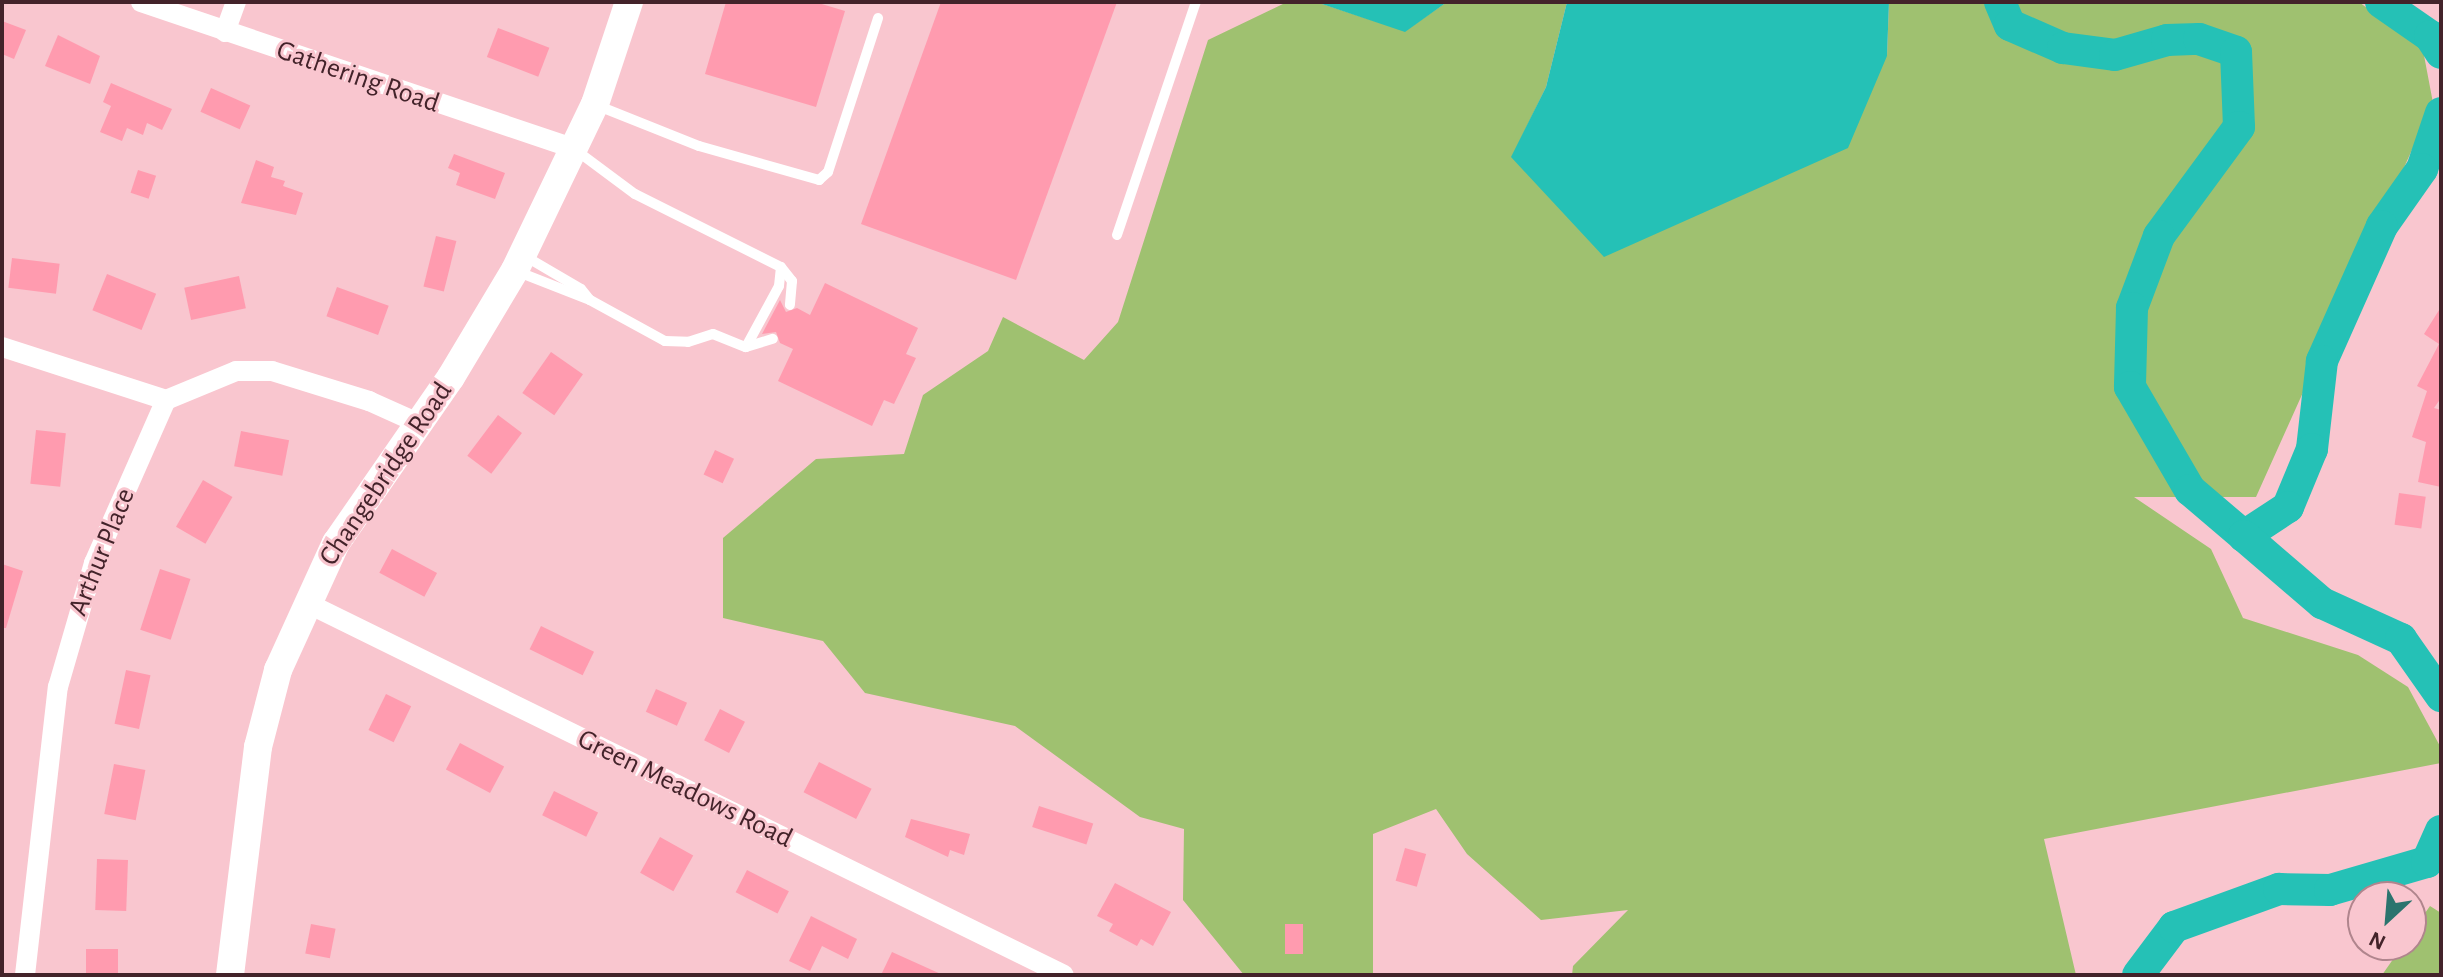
<!DOCTYPE html>
<style>
body{margin:0}
#map{position:relative;width:2443px;height:977px;overflow:hidden;background:#f9c6cf;font-family:"Alegreya Sans",sans-serif}
div>[style]{position:absolute}
[style*='--x']{left:calc(var(--x)*1px);top:calc(var(--y)*1px);width:calc(var(--w)*1px);rotate:calc(var(--a)*1deg)}
.green>*{inset:0;background:#9fc170}
.water>*{inset:0;background:#25c1b6}
.river>*{height:32px;margin:-16px;padding:0 16px;transform-origin:16px;border-radius:16px;background:#25c1b6}
.building>*{inset:0;background:#ff9baf;transform-origin:0 0}
.lane>*{height:10px;margin:-5px;padding:0 5px;transform-origin:5px;border-radius:5px;background:#fff}
.street>*{height:20px;margin:-10px;padding:0 10px;transform-origin:10px;border-radius:10px;background:#fff}
.secondary>*{height:28px;margin:-14px;padding:0 14px;transform-origin:14px;border-radius:14px;background:#fff}
span{translate:-50% -50%;white-space:nowrap;text-align:center;line-height:1.15;-webkit-text-stroke:6px #f9c6cf;paint-order:stroke}
.street-label{font-size:28px;color:#43232a}
.frame{position:absolute;inset:0;border:4px solid #43232a;pointer-events:none}
.north{position:absolute;left:2347px;top:881px;width:80px;height:80px;box-sizing:border-box;background:#f9c6cf;border:2px solid #b0858d;border-radius:50%;rotate:206deg;font-size:22px;font-weight:700;line-height:32px;text-align:center;color:#43232a}
.north::after{content:'';display:block;margin:auto;width:28px;height:36px;background:#2b746e;clip-path:polygon(50% 0,100% 100%,50% 72%,0 100%)}
</style>
<div id="map">
<div class="green">
<div style="clip-path:polygon(1287px 2px,1316px 2px,1405px 31px,1447px 2px,1567px 2px,1546px 87px,1512px 157px,1887px 56px,1889px 2px,2359px 2px,2423px 50px,2433px 103px,2256px 497px,2134px 497px,2211px 549px,2243px 618px,2358px 655px,2408px 687px,2441px 748px,2441px 763px,2044px 839px,2076px 975px,1572px 975px,1573px 966px,1628px 910px,1541px 920px,1467px 854px,1436px 809px,1373px 834px,1373px 975px,1244px 975px,1183px 900px,1184px 829px,1140px 817px,1015px 726px,865px 693px,823px 641px,723px 618px,723px 538px,816px 459px,904px 454px,923px 395px,988px 351px,1003px 317px,1084px 360px,1118px 322px,1208px 40px)"></div>
<div style="clip-path:polygon(2430px 906px,2441px 913px,2441px 975px,2382px 975px,2403px 945px,2411px 945px,2411px 933px)"></div>
</div>
<div class="water">
<div style="clip-path:polygon(1316px 2px,1447px 2px,1405px 32px)"></div>
<div style="clip-path:polygon(1567px 2px,1889px 2px,1887px 56px,1848px 148px,1604px 257px,1511px 157px,1546px 87px)"></div>
</div>
<div class="river">
<div style="--x:2000;--y:2;--w:25;--a:67"></div>
<div style="--x:2010;--y:25;--w:58;--a:23.5"></div>
<div style="--x:2063;--y:48;--w:52;--a:7.7"></div>
<div style="--x:2115;--y:55;--w:54;--a:-16.1"></div>
<div style="--x:2167;--y:40;--w:32;--a:-2"></div>
<div style="--x:2199;--y:39;--w:39;--a:19"></div>
<div style="--x:2236;--y:52;--w:75;--a:87.7"></div>
<div style="--x:2239;--y:127;--w:135;--a:126.3"></div>
<div style="--x:2159;--y:236;--w:77;--a:110.6"></div>
<div style="--x:2132;--y:308;--w:79;--a:91.5"></div>
<div style="--x:2130;--y:387;--w:119;--a:59.8"></div>
<div style="--x:2190;--y:490;--w:71;--a:40.4"></div>
<div style="--x:2381;--y:2;--w:60;--a:34.8"></div>
<div style="--x:2430;--y:36;--w:20;--a:57"></div>
<div style="--x:2441;--y:113;--w:59;--a:108.7"></div>
<div style="--x:2422;--y:169;--w:70;--a:125.1"></div>
<div style="--x:2382;--y:226;--w:148;--a:114"></div>
<div style="--x:2322;--y:361;--w:89;--a:96.5"></div>
<div style="--x:2312;--y:449;--w:63;--a:112.5"></div>
<div style="--x:2288;--y:507;--w:53;--a:146.6"></div>
<div style="--x:2244;--y:536;--w:103;--a:40.7"></div>
<div style="--x:2322;--y:603;--w:87;--a:24.5"></div>
<div style="--x:2401;--y:639;--w:70;--a:54.9"></div>
<div style="--x:2138;--y:975;--w:60;--a:-53.1"></div>
<div style="--x:2174;--y:927;--w:112;--a:-19.9"></div>
<div style="--x:2279;--y:889;--w:51;--a:1.1"></div>
<div style="--x:2330;--y:890;--w:101;--a:-16.1"></div>
<div style="--x:2427;--y:862;--w:34;--a:-66"></div>
</div>
<div class="building">
<div style="clip-path:polygon(726px 2px,815px 2px,845px 11px,816px 107px,705px 74px)"></div>
<div style="clip-path:polygon(941px 2px,1117px 2px,1016px 280px,861px 224px)"></div>
<div style="clip-path:polygon(2px 21px,26px 30px,14px 59px,2px 54px)"></div>
<div style="left:498px;top:28px;width:55px;height:31px;rotate:21deg"></div>
<div style="clip-path:polygon(58px 35px,100px 56px,90px 84px,45px 66px)"></div>
<div style="clip-path:polygon(111px 83px,172px 109px,162px 130px,147px 123px,143px 135px,127px 128px,122px 141px,100px 132px,111px 106px,103px 102px)"></div>
<div style="left:211px;top:88px;width:43px;height:26px;rotate:24deg"></div>
<div style="clip-path:polygon(454px 154px,505px 173px,495px 199px,456px 185px,460px 173px,448px 168px)"></div>
<div style="clip-path:polygon(256px 160px,274px 167px,271px 177px,285px 181px,283px 186px,303px 193px,296px 215px,241px 203px)"></div>
<div style="left:138px;top:170px;width:19px;height:24px;rotate:18deg"></div>
<div style="left:436px;top:236px;width:21px;height:52px;rotate:14deg"></div>
<div style="left:12px;top:258px;width:48px;height:30px;rotate:7deg"></div>
<div style="left:107px;top:274px;width:53px;height:39px;rotate:22deg"></div>
<div style="left:239px;top:276px;width:33px;height:56px;rotate:78deg"></div>
<div style="clip-path:polygon(825px 283px,918px 328px,906px 354px,916px 358px,894px 404px,884px 400px,872px 426px,778px 381px,793px 349px,780px 343px,776px 332px,762px 334px,780px 300px,786px 312px,797px 308px,810px 315px)"></div>
<div style="left:337px;top:287px;width:55px;height:31px;rotate:20deg"></div>
<div style="clip-path:polygon(2441px 307px,2441px 398px,2434px 408px,2441px 410px,2441px 487px,2418px 482px,2426px 442px,2412px 437px,2427px 391px,2417px 386px,2439px 344px,2424px 334px)"></div>
<div style="left:551px;top:352px;width:39px;height:50px;rotate:35deg"></div>
<div style="left:498px;top:415px;width:30px;height:51px;rotate:37deg"></div>
<div style="left:36px;top:430px;width:30px;height:54px;rotate:6deg"></div>
<div style="left:241px;top:431px;width:49px;height:36px;rotate:11deg"></div>
<div style="left:715px;top:450px;width:21px;height:27px;rotate:25deg"></div>
<div style="left:203px;top:480px;width:34px;height:54px;rotate:30deg"></div>
<div style="left:2399px;top:493px;width:27px;height:32px;rotate:8deg"></div>
<div style="left:392px;top:549px;width:51px;height:27px;rotate:28deg"></div>
<div style="clip-path:polygon(2px 564px,23px 571px,6px 628px,2px 628px)"></div>
<div style="left:160px;top:569px;width:32px;height:64px;rotate:18deg"></div>
<div style="left:541px;top:626px;width:59px;height:26px;rotate:26deg"></div>
<div style="left:126px;top:670px;width:25px;height:55px;rotate:12deg"></div>
<div style="left:656px;top:689px;width:34px;height:25px;rotate:24deg"></div>
<div style="left:386px;top:694px;width:28px;height:40px;rotate:26deg"></div>
<div style="left:720px;top:709px;width:28px;height:35px;rotate:27deg"></div>
<div style="left:460px;top:743px;width:50px;height:30px;rotate:28deg"></div>
<div style="left:819px;top:762px;width:59px;height:34px;rotate:27deg"></div>
<div style="left:114px;top:764px;width:32px;height:51px;rotate:11deg"></div>
<div style="left:554px;top:791px;width:49px;height:27px;rotate:26deg"></div>
<div style="left:1039px;top:806px;width:57px;height:22px;rotate:18deg"></div>
<div style="clip-path:polygon(911px 819px,970px 834px,964px 855px,950px 850px,948px 857px,905px 837px)"></div>
<div style="left:660px;top:837px;width:38px;height:41px;rotate:29deg"></div>
<div style="left:1405px;top:848px;width:22px;height:34px;rotate:16deg"></div>
<div style="left:97px;top:859px;width:31px;height:51px;rotate:2deg"></div>
<div style="left:747px;top:870px;width:47px;height:25px;rotate:27deg"></div>
<div style="clip-path:polygon(1115px 883px,1171px 912px,1153px 946px,1141px 939px,1137px 946px,1109px 931px,1113px 924px,1097px 916px)"></div>
<div style="clip-path:polygon(811px 916px,857px 939px,848px 959px,822px 946px,810px 971px,789px 961px)"></div>
<div style="left:311px;top:924px;width:25px;height:30px;rotate:11deg"></div>
<div style="left:1285px;top:924px;width:18px;height:30px"></div>
<div style="left:86px;top:949px;width:32px;height:26px"></div>
<div style="clip-path:polygon(892px 952px,943px 975px,881px 975px)"></div>
</div>
<div class="lane">
<div style="--x:596;--y:105;--w:111;--a:21.7"></div>
<div style="--x:699;--y:146;--w:125;--a:15.8"></div>
<div style="--x:819;--y:180;--w:12;--a:-42"></div>
<div style="--x:828;--y:172;--w:162;--a:-72"></div>
<div style="--x:577;--y:151;--w:72;--a:36.6"></div>
<div style="--x:635;--y:194;--w:163;--a:26.6"></div>
<div style="--x:781;--y:267;--w:18;--a:52"></div>
<div style="--x:792;--y:281;--w:24;--a:95"></div>
<div style="--x:1117;--y:235;--w:246;--a:-71.3"></div>
<div style="--x:523;--y:255;--w:67;--a:30.4"></div>
<div style="--x:581;--y:289;--w:14;--a:51"></div>
<div style="--x:516;--y:271;--w:79;--a:21.4"></div>
<div style="--x:590;--y:300;--w:85;--a:28.7"></div>
<div style="--x:665;--y:341;--w:23;--a:2"></div>
<div style="--x:688;--y:342;--w:26;--a:-18"></div>
<div style="--x:713;--y:334;--w:35;--a:22"></div>
<div style="--x:746;--y:347;--w:28;--a:-17"></div>
<div style="--x:746;--y:347;--w:69;--a:-61.6"></div>
<div style="--x:779;--y:286;--w:19;--a:-84"></div>
</div>
<div class="street">
<div style="--x:141;--y:2;--w:458;--a:18.7"></div>
<div style="--x:225;--y:32;--w:32;--a:-70"></div>
<div style="--x:2;--y:347;--w:172;--a:17.9"></div>
<div style="--x:307;--y:603;--w:843;--a:26.17"></div>
<div style="--x:25;--y:975;--w:290;--a:-83.5"></div>
<div style="--x:58;--y:687;--w:129;--a:-73.8"></div>
<div style="--x:94;--y:563;--w:178;--a:-66.2"></div>
<div style="--x:166;--y:400;--w:76;--a:-22.5"></div>
<div style="--x:236;--y:371;--w:36;--a:0"></div>
<div style="--x:272;--y:371;--w:102;--a:17.2"></div>
<div style="--x:369;--y:401;--w:54;--a:24.2"></div>
</div>
<div class="secondary">
<div style="--x:230;--y:975;--w:230;--a:-83"></div>
<div style="--x:258;--y:747;--w:80;--a:-75.4"></div>
<div style="--x:278;--y:670;--w:140;--a:-65.5"></div>
<div style="--x:336;--y:543;--w:202;--a:-55.3"></div>
<div style="--x:451;--y:377;--w:125;--a:-59.1"></div>
<div style="--x:515;--y:270;--w:184;--a:-64.3"></div>
<div style="--x:595;--y:104;--w:108;--a:-71.6"></div>
</div>
<div class="street-label">
<span style="left:358px;top:77px;rotate:19deg">Gathering Road</span>
<span style="left:386px;top:474px;rotate:-56deg">Changebridge Road</span>
<span style="left:102px;top:552px;rotate:-68deg">Arthur Place</span>
<span style="left:685px;top:789px;rotate:26deg">Green Meadows Road</span>
</div>
<div class="frame"></div>
<div class="north">N</div>
</div>
